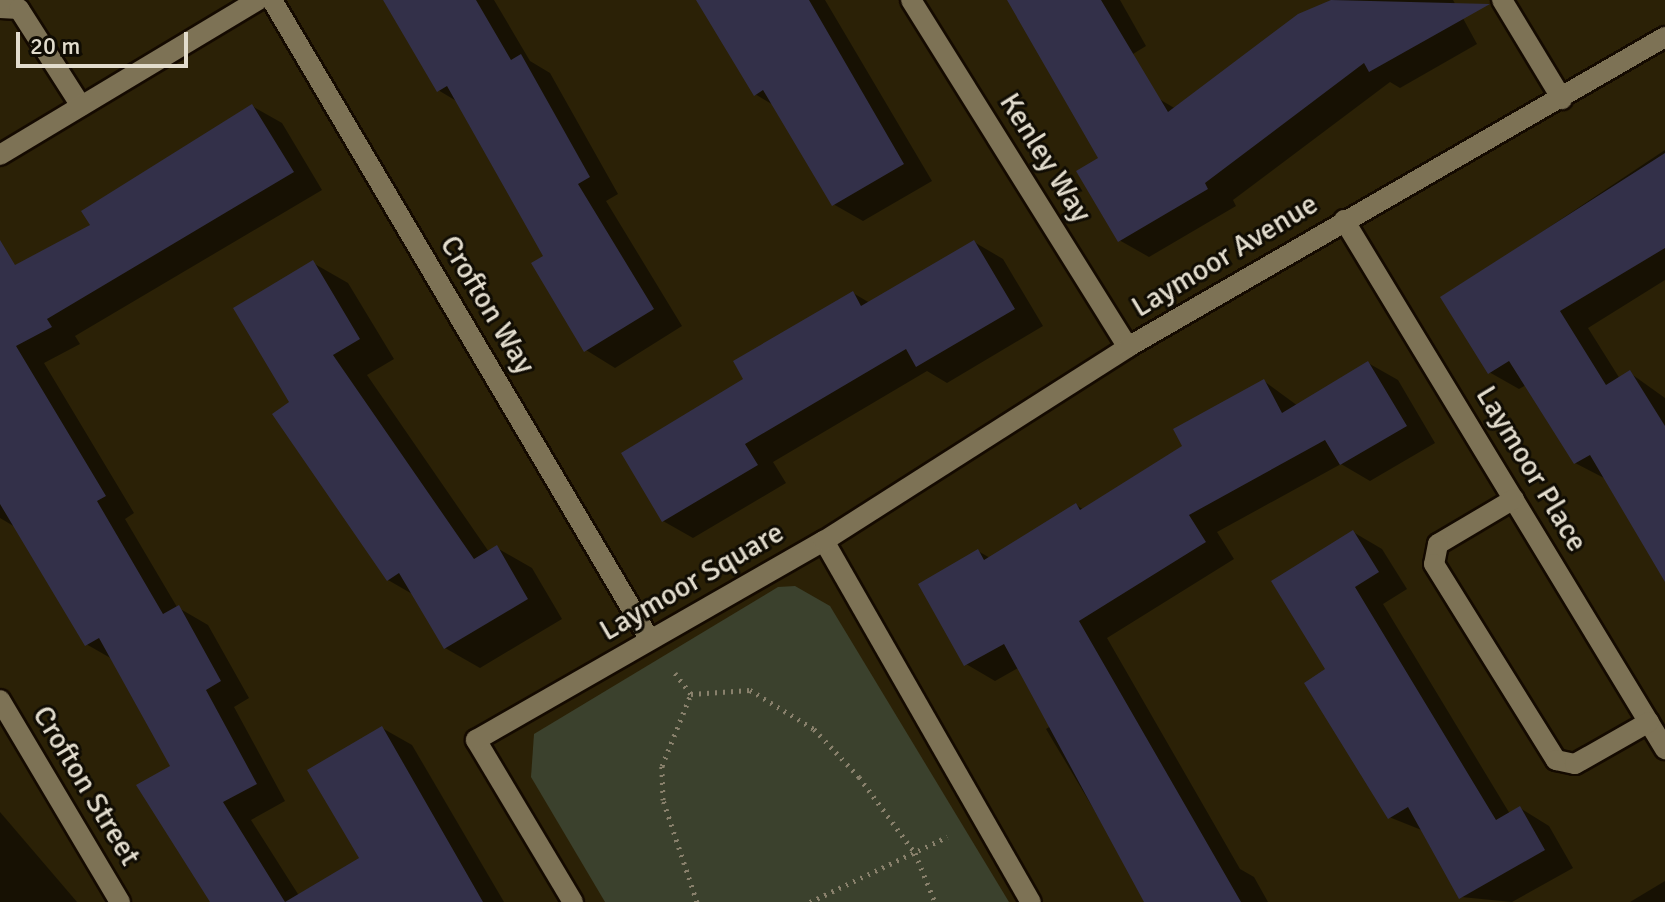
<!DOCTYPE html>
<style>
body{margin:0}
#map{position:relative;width:1665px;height:902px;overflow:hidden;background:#2b2106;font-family:Signika,sans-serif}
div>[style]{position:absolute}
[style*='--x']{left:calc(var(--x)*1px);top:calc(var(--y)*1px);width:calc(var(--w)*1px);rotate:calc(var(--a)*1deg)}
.green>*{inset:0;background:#3b412d}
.shadow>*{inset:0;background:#0007}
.building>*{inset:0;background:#333049}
.path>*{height:5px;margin-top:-2.5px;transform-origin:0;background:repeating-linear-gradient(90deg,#89816c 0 2px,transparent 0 8px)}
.roads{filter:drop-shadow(2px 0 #140a00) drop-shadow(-2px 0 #140a00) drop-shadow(0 2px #140a00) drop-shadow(0 -2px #140a00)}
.lane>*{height:20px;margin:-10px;padding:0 10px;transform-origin:10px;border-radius:10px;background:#7d7255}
.street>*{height:20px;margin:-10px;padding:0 10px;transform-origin:10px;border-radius:10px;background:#7d7255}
span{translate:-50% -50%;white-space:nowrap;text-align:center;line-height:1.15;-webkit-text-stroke:6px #100c03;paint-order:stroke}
.street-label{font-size:30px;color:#e2dccd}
.scale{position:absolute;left:16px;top:32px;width:172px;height:36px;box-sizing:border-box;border:4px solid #e2dccd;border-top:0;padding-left:10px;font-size:24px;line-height:28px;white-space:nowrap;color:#e2dccd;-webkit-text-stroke:6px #100c03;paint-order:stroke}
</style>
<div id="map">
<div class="green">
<div style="clip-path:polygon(795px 586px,830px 606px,1009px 902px,605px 902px,531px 777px,534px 734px,778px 587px)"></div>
</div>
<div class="shadow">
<div style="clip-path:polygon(403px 0,494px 0,530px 61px,550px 73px,618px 194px,606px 201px,682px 326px,615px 368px,586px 350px,545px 257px,458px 102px,438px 90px)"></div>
<div style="clip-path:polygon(702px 0,825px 0,932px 181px,863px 221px,833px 204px,775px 106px,755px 94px)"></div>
<div style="clip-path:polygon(1008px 0,1120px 0,1146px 46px,1079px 87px)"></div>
<div style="clip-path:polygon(1335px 0,1453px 0,1477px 44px,1400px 88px,1390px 82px,1233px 200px,1236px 206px,1149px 257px,1119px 240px,1100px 159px,1159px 99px,1176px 109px,1276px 33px)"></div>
<div style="clip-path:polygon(252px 106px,282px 123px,322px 190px,75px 336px,80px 344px,44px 363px,134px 513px,125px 519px,177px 607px,208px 625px,249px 698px,234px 707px,285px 801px,251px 820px,303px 902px,212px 902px,172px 767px,114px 660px,86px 644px,17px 528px,0 518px,0 263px,11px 269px,93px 226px)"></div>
<div style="clip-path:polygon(1665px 150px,1665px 280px,1588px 328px,1620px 379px,1630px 373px,1665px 398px,1665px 578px,1606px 479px,1575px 463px,1526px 385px,1519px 389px,1489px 372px,1443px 298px)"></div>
<div style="clip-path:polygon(974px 242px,1003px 259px,1043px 326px,947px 383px,927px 371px,773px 462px,786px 483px,693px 538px,663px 521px,746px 379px,853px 293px,870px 303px)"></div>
<div style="clip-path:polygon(313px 263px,348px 283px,394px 359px,367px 375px,489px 552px,497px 548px,532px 568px,562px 619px,480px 668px,445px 648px,414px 595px,388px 580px,292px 403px)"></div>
<div style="clip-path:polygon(1368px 363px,1398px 380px,1435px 443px,1370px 481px,1341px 464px,1217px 532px,1234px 559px,1107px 638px,1240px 869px,1254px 877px,1268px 902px,1149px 902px,1046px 729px,1054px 724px,1020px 667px,995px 681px,966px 664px,978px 551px,990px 558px,1076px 505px,1084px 510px,1184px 446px,1264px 381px,1298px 406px)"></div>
<div style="clip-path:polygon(1353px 532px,1382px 549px,1407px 589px,1383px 604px,1510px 814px,1520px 808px,1549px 826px,1573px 868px,1512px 902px,1461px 897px,1424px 831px,1389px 817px,1328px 670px)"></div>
<div style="clip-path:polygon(382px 728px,412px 745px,504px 902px,387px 902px)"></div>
<div style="clip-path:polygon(0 812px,77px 902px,0 902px)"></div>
<div style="clip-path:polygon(1665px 881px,1665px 902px,1630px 902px)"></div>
</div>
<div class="building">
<div style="clip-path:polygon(383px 0,476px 0,511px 60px,521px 54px,590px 177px,578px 184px,654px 309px,584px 352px,531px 263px,543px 256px,447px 86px,437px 92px)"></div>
<div style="clip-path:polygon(696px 0,809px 0,904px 164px,832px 206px,763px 90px,754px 96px)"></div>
<div style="clip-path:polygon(1007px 0,1101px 0,1168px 112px,1298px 14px,1331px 0,1490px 4px,1369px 72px,1364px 63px,1205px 183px,1208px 189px,1118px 242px,1076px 171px,1098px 158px)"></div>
<div style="clip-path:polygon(252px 104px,294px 172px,47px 319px,52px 327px,16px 346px,106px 496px,97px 501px,163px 614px,179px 605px,221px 681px,206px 690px,257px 784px,223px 802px,285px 902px,359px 858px,307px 770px,382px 726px,483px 902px,210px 902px,136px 785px,170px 766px,99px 638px,85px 646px,0 504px,0 240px,15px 265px,90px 225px,81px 211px)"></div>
<div style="clip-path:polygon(1665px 153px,1665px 248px,1560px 311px,1606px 385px,1630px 370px,1665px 426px,1665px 582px,1590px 455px,1574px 464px,1509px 361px,1488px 374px,1440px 297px)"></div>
<div style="clip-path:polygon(974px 240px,1015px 309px,916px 367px,906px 349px,745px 444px,758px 465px,662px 522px,621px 453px,743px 379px,733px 361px,853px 291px,861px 306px)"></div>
<div style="clip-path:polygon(313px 260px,360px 339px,333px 355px,474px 559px,497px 545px,528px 599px,444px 649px,399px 573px,387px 581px,272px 414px,289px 402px,233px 308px)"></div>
<div style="clip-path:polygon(1368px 361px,1407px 426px,1340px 465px,1325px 440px,1189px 515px,1206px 542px,1079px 621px,1241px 902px,1144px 902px,1004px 644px,964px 666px,918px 584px,978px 549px,984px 560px,1076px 503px,1080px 510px,1182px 446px,1173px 429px,1264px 379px,1282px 413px)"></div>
<div style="clip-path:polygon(1353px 530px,1379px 572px,1355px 587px,1496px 820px,1520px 806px,1545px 850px,1459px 899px,1408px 807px,1388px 819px,1304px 683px,1325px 669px,1271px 581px)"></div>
</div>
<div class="path">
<div style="--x:675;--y:673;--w:26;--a:53"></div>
<div style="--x:697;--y:902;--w:108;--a:-108.4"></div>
<div style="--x:663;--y:800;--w:34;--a:-92"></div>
<div style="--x:662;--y:766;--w:78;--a:-68.1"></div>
<div style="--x:691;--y:694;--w:59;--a:-3.9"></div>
<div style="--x:750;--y:690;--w:75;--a:31.4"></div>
<div style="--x:814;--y:729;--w:66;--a:46.8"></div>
<div style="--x:859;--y:777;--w:94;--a:53.6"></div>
<div style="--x:915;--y:853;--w:53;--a:67.8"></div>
<div style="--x:810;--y:902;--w:152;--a:-25.4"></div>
</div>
<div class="roads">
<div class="lane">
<div style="--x:0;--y:8;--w:19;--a:3"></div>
<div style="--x:19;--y:9;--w:115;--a:57.4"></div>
</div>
<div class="street">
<div style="--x:272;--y:0;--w:743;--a:59.43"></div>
<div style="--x:911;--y:0;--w:409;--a:58"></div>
<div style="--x:1502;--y:0;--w:116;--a:58.8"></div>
<div style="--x:0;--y:155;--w:301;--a:-31"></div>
<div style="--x:1344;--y:220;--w:619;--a:58.75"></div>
<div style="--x:1514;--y:499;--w:88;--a:149.4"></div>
<div style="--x:1438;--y:544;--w:20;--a:101"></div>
<div style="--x:1434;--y:564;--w:231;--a:58.1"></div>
<div style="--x:1556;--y:760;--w:19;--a:12"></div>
<div style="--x:1575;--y:764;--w:85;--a:-29.6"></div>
<div style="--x:824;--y:541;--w:416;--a:60.2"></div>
<div style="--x:0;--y:700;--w:235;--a:59.3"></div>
<div style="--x:573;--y:902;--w:189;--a:-120.9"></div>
<div style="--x:476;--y:740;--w:401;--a:-29.8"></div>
<div style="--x:824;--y:541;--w:361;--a:-32.5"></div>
<div style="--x:1128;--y:347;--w:620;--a:-30"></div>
</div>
</div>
<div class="street-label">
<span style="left:1045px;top:158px;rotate:58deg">Kenley Way</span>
<span style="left:1225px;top:256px;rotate:-31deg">Laymoor Avenue</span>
<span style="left:487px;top:305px;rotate:59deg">Crofton Way</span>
<span style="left:1531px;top:469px;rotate:59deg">Laymoor Place</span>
<span style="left:692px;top:582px;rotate:-30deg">Laymoor Square</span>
<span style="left:86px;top:786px;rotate:59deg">Crofton Street</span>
</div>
<div class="scale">20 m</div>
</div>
